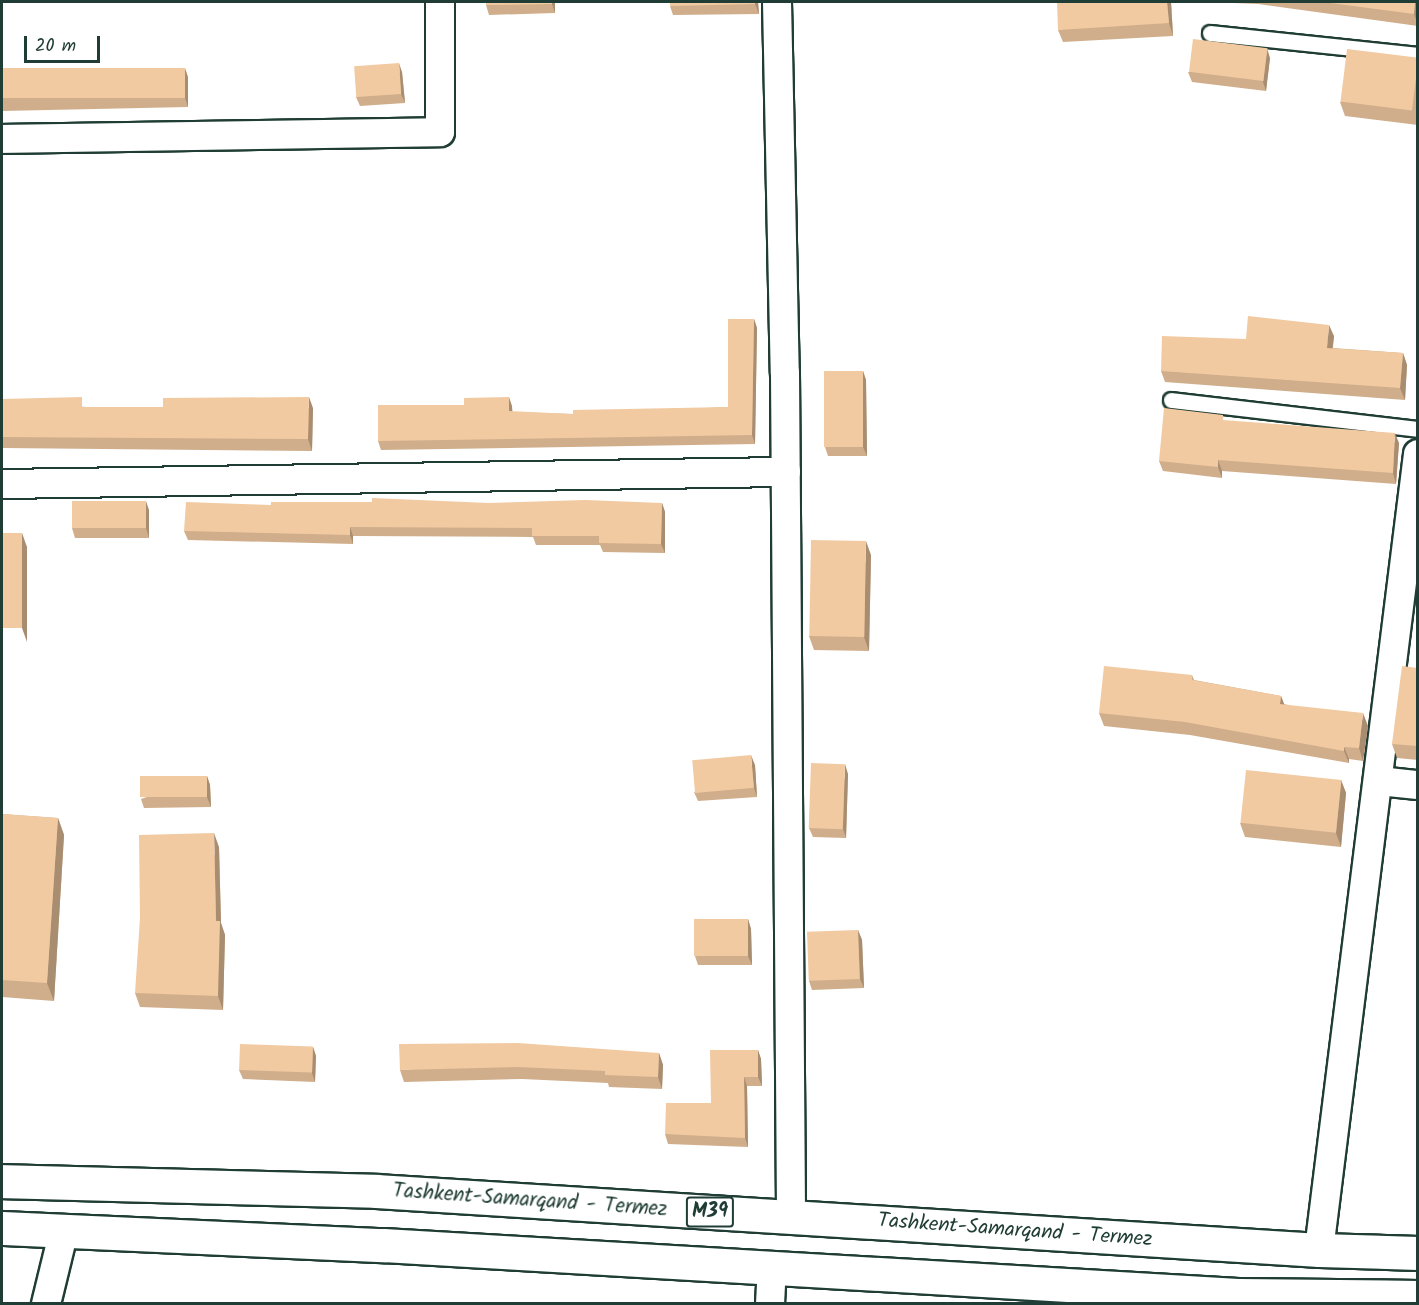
<!DOCTYPE html>
<style>
body{margin:0}
#map{position:relative;width:1419px;height:1305px;overflow:hidden;background:#fff;font-family:Kalam,sans-serif}
div>[style]{position:absolute}
[style*='--x']{left:calc(var(--x)*1px);top:calc(var(--y)*1px);width:calc(var(--w)*1px);rotate:calc(var(--a)*1deg)}
.roads{filter:drop-shadow(2px 0 #1f3d34) drop-shadow(-2px 0 #1f3d34) drop-shadow(0 2px #1f3d34) drop-shadow(0 -2px #1f3d34)}
.service>*{height:15px;margin:-7.5px;padding:0 7.5px;transform-origin:7.5px;border-radius:7.5px;background:#fff}
.minor>*{height:28px;margin:-14px;padding:0 14px;transform-origin:14px;border-radius:14px;background:#fff}
.trunk>*{height:33px;margin:-16.5px;padding:0 16.5px;transform-origin:16.5px;border-radius:16.5px;background:#fff}
.wall>*{inset:0;background:#d0ae8b;transform-origin:0 0}
.shaded-wall>*{inset:0;background:#a98d71}
.building>*{inset:0;background:#f2caa2;transform-origin:0 0}
span{translate:-50% -50%;white-space:nowrap;text-align:center;line-height:1.15;-webkit-text-stroke:4.5px #fff;paint-order:stroke}
.shield-label span{padding:2px 4px;background:#fff;border:2px solid;border-radius:4px;-webkit-text-stroke-width:0}
.shield-label{font-size:20px;color:#1f3d34;font-weight:700}
.street-label{font-size:21px;color:#1f3d34}
.frame{position:absolute;inset:0;border:3px solid #1f3d34;pointer-events:none}
.scale{position:absolute;left:24px;top:36px;width:76px;height:27px;box-sizing:border-box;border:3px solid #1f3d34;border-top:0;padding-left:8px;font-size:18px;line-height:21px;white-space:nowrap;color:#1f3d34;-webkit-text-stroke:4px #fff;paint-order:stroke}
</style>
<div id="map">
<div class="roads">
<div class="service">
<div style="--x:1210;--y:33;--w:209;--a:6"></div>
<div style="--x:1171;--y:400;--w:249;--a:6.7"></div>
</div>
<div class="minor">
<div style="--x:777;--y:2;--w:371;--a:88.8"></div>
<div style="--x:785;--y:373;--w:844;--a:89.59"></div>
<div style="--x:2;--y:139;--w:438;--a:-0.9"></div>
<div style="--x:440;--y:132;--w:130;--a:-90"></div>
<div style="--x:2;--y:484;--w:784;--a:-0.88"></div>
<div style="--x:1379;--y:781;--w:39;--a:6"></div>
<div style="--x:1319;--y:1250;--w:802;--a:-82.91"></div>
<div style="--x:46;--y:1304;--w:76;--a:-76.3"></div>
<div style="--x:770;--y:1304;--w:36;--a:-87"></div>
</div>
<div class="trunk">
<div style="--x:2;--y:1181;--w:374;--a:1.5"></div>
<div style="--x:376;--y:1191;--w:945;--a:3.58"></div>
<div style="--x:1319;--y:1250;--w:99;--a:1.7"></div>
<div style="--x:2;--y:1228;--w:381;--a:2.6"></div>
<div style="--x:383;--y:1245;--w:856;--a:3.35"></div>
<div style="--x:1238;--y:1295;--w:180;--a:0.6"></div>
</div>
</div>
<div class="wall">
<div style="clip-path:polygon(486px 2px,555px 2px,555px 13px,489px 15px,486px 5px)"></div>
<div style="clip-path:polygon(670px 2px,758px 2px,759px 14px,673px 15px,670px 6px)"></div>
<div style="clip-path:polygon(1171px 2px,1173px 36px,1063px 42px,1058px 30px)"></div>
<div style="clip-path:polygon(1208px 2px,1418px 2px,1418px 26px,1258px 4px)"></div>
<div style="clip-path:polygon(1270px 58px,1266px 91px,1192px 82px,1188px 72px)"></div>
<div style="clip-path:polygon(1418px 58px,1418px 125px,1345px 116px,1340px 102px)"></div>
<div style="clip-path:polygon(2px 71px,188px 77px,188px 107px,2px 111px)"></div>
<div style="clip-path:polygon(402px 72px,405px 103px,360px 106px,356px 97px)"></div>
<div style="clip-path:polygon(754px 319px,757px 328px,755px 444px,381px 450px,378px 441px,464px 405px,512px 406px,512px 412px,573px 414px,728px 407px)"></div>
<div style="clip-path:polygon(1334px 336px,1333px 348px,1403px 353px,1407px 365px,1405px 400px,1165px 382px,1161px 371px,1246px 339px)"></div>
<div style="clip-path:polygon(863px 371px,866px 380px,867px 456px,828px 456px,825px 447px)"></div>
<div style="clip-path:polygon(2px 399px,86px 407px,313px 408px,312px 451px,2px 448px)"></div>
<div style="clip-path:polygon(1225px 421px,1399px 443px,1396px 484px,1222px 471px,1222px 478px,1163px 471px,1159px 461px)"></div>
<div style="clip-path:polygon(489px 503px,662px 503px,665px 512px,665px 553px,603px 552px,600px 545px,536px 545px,533px 537px,353px 536px,353px 544px,188px 540px,184px 531px)"></div>
<div style="clip-path:polygon(149px 510px,149px 538px,75px 538px,72px 528px)"></div>
<div style="left:2px;top:533px;width:29px;height:108px;rotate:29deg"></div>
<div style="clip-path:polygon(871px 555px,869px 651px,814px 650px,809px 636px)"></div>
<div style="clip-path:polygon(1418px 668px,1418px 760px,1397px 758px,1392px 744px)"></div>
<div style="clip-path:polygon(1192px 675px,1194px 680px,1281px 696px,1284px 704px,1368px 726px,1363px 761px,1349px 759px,1349px 763px,1190px 735px,1104px 726px,1099px 713px)"></div>
<div style="clip-path:polygon(755px 765px,757px 797px,698px 801px,694px 792px)"></div>
<div style="clip-path:polygon(848px 774px,846px 838px,813px 837px,809px 828px)"></div>
<div style="clip-path:polygon(207px 776px,210px 785px,211px 807px,144px 808px,141px 799px)"></div>
<div style="clip-path:polygon(1341px 780px,1346px 793px,1341px 847px,1245px 837px,1240px 823px)"></div>
<div style="clip-path:polygon(2px 814px,58px 818px,64px 835px,54px 1001px,2px 997px)"></div>
<div style="clip-path:polygon(219px 847px,221px 923px,225px 935px,223px 1010px,140px 1007px,135px 993px)"></div>
<div style="clip-path:polygon(748px 919px,751px 929px,752px 965px,698px 965px,695px 956px)"></div>
<div style="clip-path:polygon(858px 930px,862px 940px,864px 988px,812px 990px,809px 981px)"></div>
<div style="clip-path:polygon(313px 1047px,316px 1056px,315px 1082px,243px 1079px,239px 1070px)"></div>
<div style="clip-path:polygon(758px 1050px,761px 1059px,762px 1086px,747px 1086px,748px 1147px,668px 1144px,665px 1134px,711px 1103px)"></div>
<div style="clip-path:polygon(659px 1053px,663px 1065px,662px 1089px,609px 1087px,608px 1083px,522px 1079px,404px 1082px,400px 1070px)"></div>
</div>
<div class="shaded-wall">
<div style="clip-path:polygon(552px 2px,555px 2px,555px 13px,552px 4px)"></div>
<div style="clip-path:polygon(755px 2px,758px 2px,759px 14px,755px 4px)"></div>
<div style="clip-path:polygon(1167px 2px,1171px 2px,1173px 36px,1169px 23px)"></div>
<div style="clip-path:polygon(1415px 2px,1418px 2px,1418px 25px,1414px 14px)"></div>
<div style="clip-path:polygon(1267px 48px,1270px 58px,1266px 91px,1263px 82px)"></div>
<div style="clip-path:polygon(399px 63px,402px 72px,405px 103px,401px 94px)"></div>
<div style="clip-path:polygon(185px 68px,188px 77px,188px 107px,185px 98px)"></div>
<div style="clip-path:polygon(754px 319px,757px 328px,755px 444px,752px 435px)"></div>
<div style="clip-path:polygon(1329px 325px,1334px 336px,1331px 359px,1327px 348px)"></div>
<div style="clip-path:polygon(1403px 353px,1407px 365px,1405px 400px,1400px 388px)"></div>
<div style="clip-path:polygon(863px 371px,866px 380px,867px 456px,863px 447px)"></div>
<div style="clip-path:polygon(309px 397px,313px 408px,312px 451px,308px 439px)"></div>
<div style="clip-path:polygon(509px 397px,512px 406px,513px 420px,509px 411px)"></div>
<div style="clip-path:polygon(1395px 433px,1399px 443px,1396px 484px,1393px 473px)"></div>
<div style="clip-path:polygon(1218px 460px,1222px 471px,1222px 478px,1218px 467px)"></div>
<div style="clip-path:polygon(146px 501px,149px 510px,149px 538px,146px 528px)"></div>
<div style="clip-path:polygon(662px 503px,665px 512px,665px 553px,661px 544px)"></div>
<div style="clip-path:polygon(350px 527px,353px 536px,353px 544px,350px 535px)"></div>
<div style="clip-path:polygon(22px 533px,27px 547px,27px 642px,22px 628px)"></div>
<div style="clip-path:polygon(866px 541px,871px 555px,869px 651px,864px 637px)"></div>
<div style="clip-path:polygon(1281px 696px,1286px 709px,1280px 704px)"></div>
<div style="clip-path:polygon(1363px 713px,1368px 726px,1363px 761px,1359px 748px)"></div>
<div style="clip-path:polygon(1344px 747px,1349px 759px,1349px 763px,1344px 751px)"></div>
<div style="clip-path:polygon(751px 755px,755px 765px,757px 797px,754px 788px)"></div>
<div style="clip-path:polygon(845px 764px,848px 774px,846px 838px,843px 829px)"></div>
<div style="clip-path:polygon(207px 776px,210px 785px,211px 807px,207px 797px)"></div>
<div style="clip-path:polygon(1341px 780px,1346px 793px,1341px 847px,1336px 833px)"></div>
<div style="clip-path:polygon(58px 818px,64px 835px,54px 1001px,47px 983px)"></div>
<div style="clip-path:polygon(214px 833px,219px 847px,221px 923px,225px 935px,223px 1010px,218px 996px)"></div>
<div style="clip-path:polygon(748px 919px,751px 929px,752px 965px,748px 956px)"></div>
<div style="clip-path:polygon(858px 930px,862px 940px,864px 988px,860px 979px)"></div>
<div style="clip-path:polygon(313px 1047px,316px 1056px,315px 1082px,312px 1073px)"></div>
<div style="clip-path:polygon(758px 1050px,761px 1059px,762px 1086px,758px 1077px)"></div>
<div style="clip-path:polygon(659px 1053px,663px 1065px,662px 1089px,658px 1077px)"></div>
<div style="clip-path:polygon(744px 1077px,747px 1086px,748px 1147px,745px 1138px)"></div>
</div>
<div class="building">
<div style="clip-path:polygon(486px 2px,552px 2px,552px 4px,486px 5px)"></div>
<div style="clip-path:polygon(670px 2px,755px 2px,755px 4px,670px 6px)"></div>
<div style="clip-path:polygon(1057px 2px,1167px 2px,1169px 23px,1058px 30px)"></div>
<div style="clip-path:polygon(1323px 2px,1415px 2px,1414px 14px)"></div>
<div style="left:1193px;top:39px;width:75px;height:33px;rotate:7deg"></div>
<div style="left:1347px;top:49px;width:72px;height:53px;rotate:7deg"></div>
<div style="left:399px;top:63px;width:31px;height:45px;rotate:86deg"></div>
<div style="left:185px;top:68px;width:30px;height:183px;rotate:90deg"></div>
<div style="clip-path:polygon(1248px 316px,1329px 325px,1327px 348px,1403px 353px,1400px 388px,1161px 371px,1162px 336px,1246px 339px)"></div>
<div style="clip-path:polygon(728px 319px,754px 319px,752px 435px,378px 441px,378px 405px,464px 405px,464px 398px,509px 397px,509px 411px,573px 414px,573px 410px,728px 407px)"></div>
<div style="left:824px;top:371px;width:39px;height:76px"></div>
<div style="clip-path:polygon(82px 397px,82px 407px,163px 407px,163px 398px,309px 397px,308px 439px,2px 437px,2px 399px)"></div>
<div style="clip-path:polygon(1164px 408px,1223px 415px,1223px 420px,1395px 433px,1393px 473px,1218px 460px,1218px 467px,1159px 461px)"></div>
<div style="clip-path:polygon(372px 498px,489px 503px,586px 500px,662px 503px,661px 544px,599px 543px,599px 536px,532px 536px,532px 528px,350px 527px,350px 535px,184px 531px,186px 502px,271px 505px,271px 502px,372px 502px)"></div>
<div style="left:72px;top:501px;width:74px;height:27px"></div>
<div style="left:2px;top:533px;width:20px;height:95px"></div>
<div style="left:811px;top:540px;width:55px;height:96px;rotate:1deg"></div>
<div style="clip-path:polygon(1104px 666px,1192px 675px,1192px 680px,1281px 696px,1280px 704px,1363px 713px,1359px 748px,1344px 747px,1344px 751px,1185px 722px,1099px 713px)"></div>
<div style="clip-path:polygon(1402px 666px,1418px 668px,1418px 746px,1392px 744px)"></div>
<div style="left:751px;top:755px;width:33px;height:59px;rotate:85deg"></div>
<div style="left:811px;top:763px;width:34px;height:65px;rotate:2deg"></div>
<div style="left:1246px;top:770px;width:96px;height:53px;rotate:6deg"></div>
<div style="left:207px;top:776px;width:21px;height:67px;rotate:90deg"></div>
<div style="clip-path:polygon(2px 814px,58px 818px,47px 983px,2px 980px)"></div>
<div style="clip-path:polygon(214px 833px,216px 921px,220px 921px,218px 996px,135px 993px,140px 918px,139px 835px)"></div>
<div style="left:694px;top:919px;width:54px;height:37px"></div>
<div style="left:858px;top:930px;width:49px;height:51px;rotate:88deg"></div>
<div style="clip-path:polygon(518px 1043px,659px 1053px,658px 1077px,605px 1075px,605px 1071px,518px 1067px,400px 1070px,399px 1044px)"></div>
<div style="left:240px;top:1044px;width:73px;height:26px;rotate:2deg"></div>
<div style="clip-path:polygon(710px 1050px,758px 1050px,758px 1077px,744px 1077px,745px 1138px,665px 1134px,666px 1103px,711px 1103px)"></div>
</div>
<div class="shield-label">
<span style="left:710px;top:1212px">M39</span>
</div>
<div class="street-label">
<span style="left:530px;top:1201px;rotate:4deg">Tashkent-Samarqand - Termez</span>
<span style="left:1015px;top:1231px;rotate:4deg">Tashkent-Samarqand - Termez</span>
</div>
<div class="frame"></div>
<div class="scale">20 m</div>
</div>
